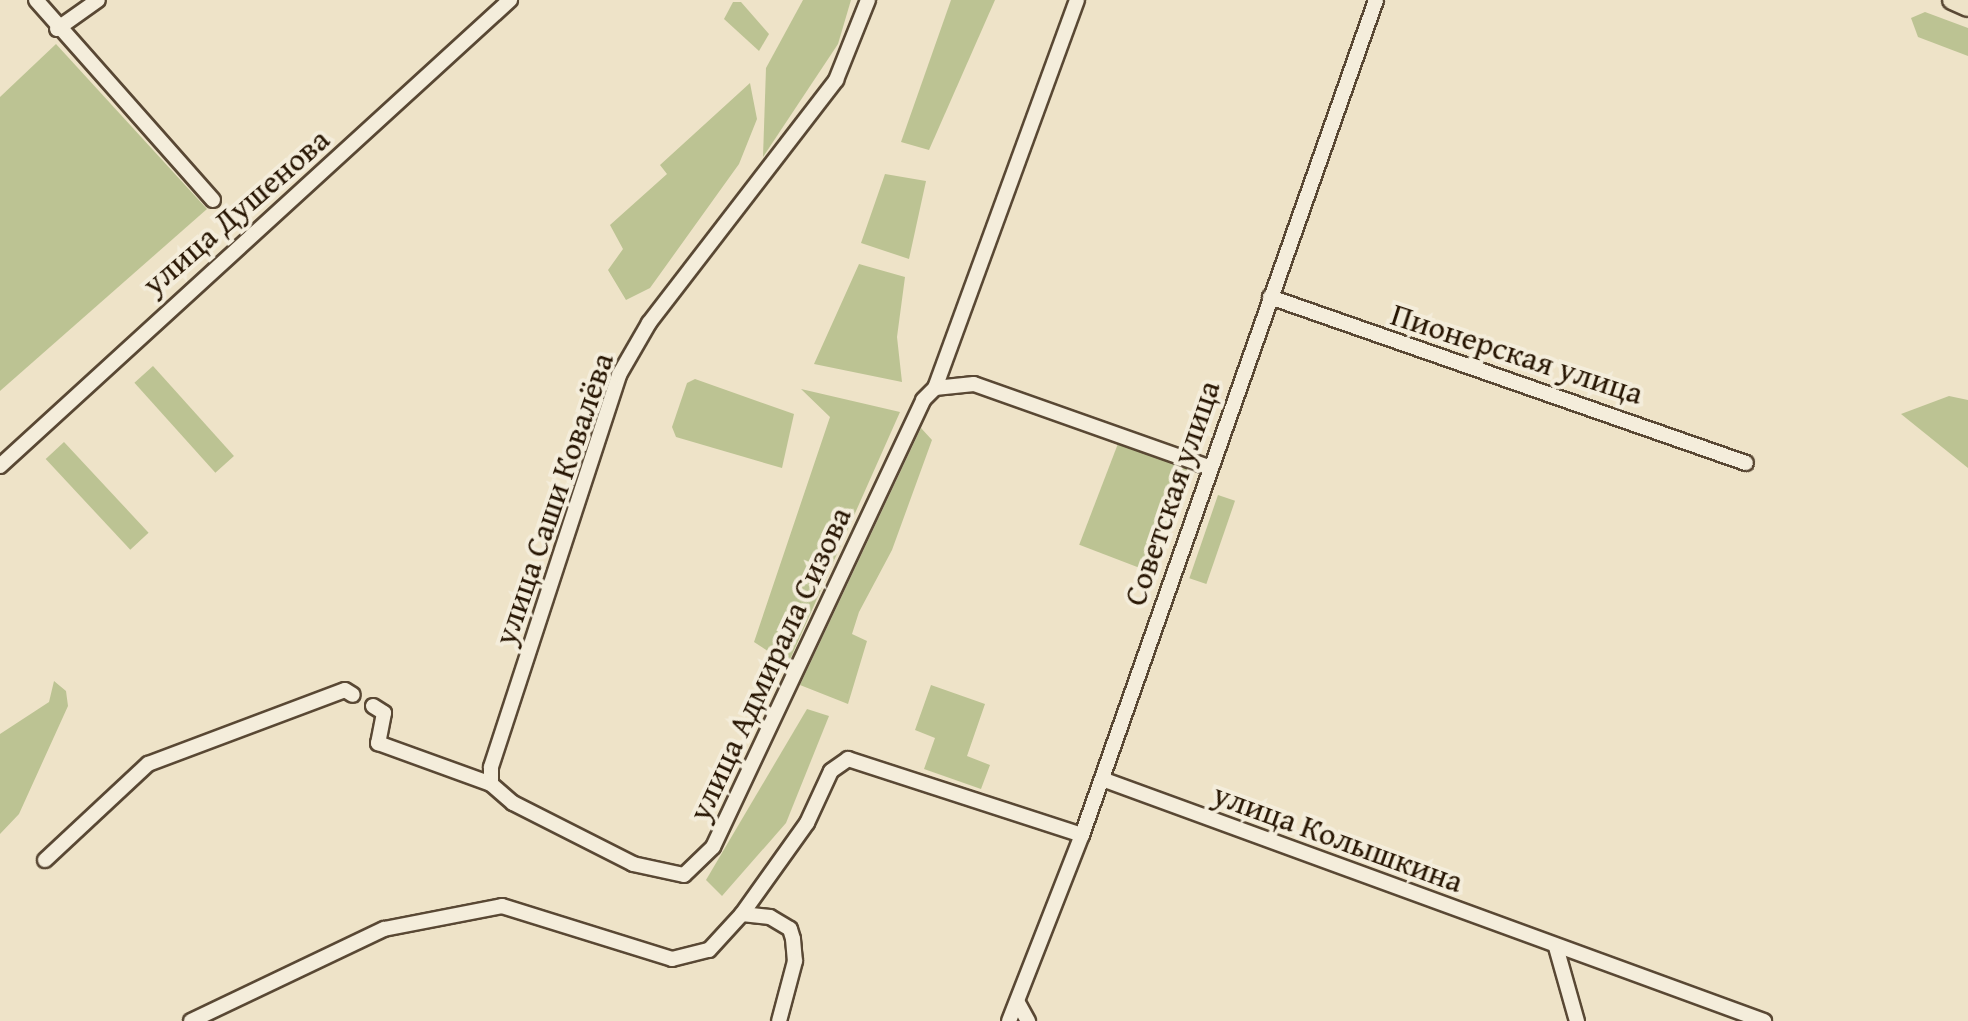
<!DOCTYPE html>
<meta charset="utf-8">
<style>
body{margin:0}
#map{position:relative;width:1968px;height:1021px;overflow:hidden;background:#eee3c8;font-family:"Gentium Book Plus",serif}
div>[style]{position:absolute}
[style*='--x']{left:calc(var(--x)*1px);top:calc(var(--y)*1px);width:calc(var(--w)*1px);rotate:calc(var(--a)*1deg)}
.green>*{inset:0;background:#bcc393;transform-origin:0 0}
.roads{filter:drop-shadow(2px 0 #594834) drop-shadow(-2px 0 #594834) drop-shadow(0 2px #594834) drop-shadow(0 -2px #594834)}
.minor>*{height:14px;margin:-7px;padding:0 7px;transform-origin:7px;border-radius:7px;background:#f4eddb}
.major>*{height:18px;margin:-9px;padding:0 9px;transform-origin:9px;border-radius:9px;background:#eee3c8}
span{translate:-50% -50%;white-space:nowrap;text-align:center;line-height:1.15;-webkit-text-stroke:8px #f4eddb;paint-order:stroke}
.street-label{font-size:32px;color:#271502}
</style>
<div id="map">
<div class="green">
<div style="clip-path:polygon(803px 0,851px 0,838px 44px,763px 157px,766px 68px)"></div>
<div style="clip-path:polygon(951px 0,995px 0,929px 150px,901px 142px)"></div>
<div style="clip-path:polygon(733px 2px,741px 2px,769px 34px,759px 51px,724px 19px)"></div>
<div style="clip-path:polygon(1925px 12px,1968px 28px,1968px 56px,1918px 37px,1911px 18px)"></div>
<div style="clip-path:polygon(56px 44px,207px 209px,0 391px,0 97px)"></div>
<div style="clip-path:polygon(750px 83px,757px 119px,739px 164px,650px 288px,626px 300px,608px 270px,623px 249px,610px 225px,667px 174px,660px 165px)"></div>
<div style="clip-path:polygon(885px 174px,926px 181px,909px 259px,861px 243px)"></div>
<div style="clip-path:polygon(859px 264px,905px 277px,897px 337px,902px 382px,814px 364px)"></div>
<div style="left:153px;top:366px;width:121px;height:25px;rotate:48deg"></div>
<div style="clip-path:polygon(695px 379px,794px 414px,782px 468px,676px 437px,672px 427px,687px 383px)"></div>
<div style="clip-path:polygon(801px 389px,900px 412px,788px 664px,754px 642px,830px 417px)"></div>
<div style="clip-path:polygon(1949px 396px,1968px 400px,1968px 468px,1901px 414px)"></div>
<div style="clip-path:polygon(921px 428px,932px 440px,892px 550px,859px 612px,852px 634px,867px 641px,848px 704px,800px 685px)"></div>
<div style="left:1119px;top:441px;width:81px;height:111px;rotate:21deg"></div>
<div style="left:64px;top:442px;width:124px;height:25px;rotate:47deg"></div>
<div style="left:1218px;top:495px;width:18px;height:88px;rotate:19deg"></div>
<div style="clip-path:polygon(54px 681px,66px 691px,68px 706px,19px 814px,0 834px,0 734px,49px 702px)"></div>
<div style="clip-path:polygon(931px 685px,985px 704px,967px 756px,990px 765px,981px 789px,924px 769px,935px 738px,915px 730px)"></div>
<div style="clip-path:polygon(807px 709px,829px 716px,786px 823px,722px 896px,706px 880px)"></div>
</div>
<div class="roads">
<div class="minor">
<div style="--x:36;--y:0;--w:267;--a:48.5"></div>
<div style="--x:57;--y:29;--w:50;--a:-35.3"></div>
<div style="--x:1270;--y:297;--w:504;--a:19.23"></div>
<div style="--x:935;--y:388;--w:413;--a:-69.9"></div>
<div style="--x:0;--y:466;--w:691;--a:-42.42"></div>
<div style="--x:373;--y:706;--w:13;--a:32"></div>
<div style="--x:384;--y:713;--w:31;--a:101"></div>
<div style="--x:378;--y:743;--w:120;--a:19.9"></div>
<div style="--x:491;--y:784;--w:29;--a:41"></div>
<div style="--x:513;--y:803;--w:135;--a:26.9"></div>
<div style="--x:633;--y:864;--w:52;--a:12.2"></div>
<div style="--x:684;--y:875;--w:40;--a:-44"></div>
<div style="--x:713;--y:847;--w:494;--a:-64.8"></div>
<div style="--x:923;--y:400;--w:17;--a:-45"></div>
<div style="--x:935;--y:388;--w:39;--a:-6"></div>
<div style="--x:974;--y:384;--w:249;--a:19.5"></div>
<div style="--x:1102;--y:779;--w:705;--a:20.08"></div>
<div style="--x:491;--y:784;--w:17;--a:-90"></div>
<div style="--x:491;--y:767;--w:412;--a:-71.9"></div>
<div style="--x:619;--y:375;--w:60;--a:-60"></div>
<div style="--x:649;--y:323;--w:307;--a:-52.4"></div>
<div style="--x:836;--y:80;--w:86;--a:-68.2"></div>
<div style="--x:45;--y:860;--w:141;--a:-43"></div>
<div style="--x:148;--y:764;--w:210;--a:-20.6"></div>
<div style="--x:345;--y:690;--w:9;--a:32"></div>
<div style="--x:742;--y:914;--w:112;--a:-54.5"></div>
<div style="--x:807;--y:823;--w:57;--a:-65.2"></div>
<div style="--x:831;--y:771;--w:21;--a:-35"></div>
<div style="--x:848;--y:759;--w:246;--a:18"></div>
<div style="--x:1556;--y:947;--w:77;--a:74.2"></div>
<div style="--x:1018;--y:1003;--w:21;--a:61"></div>
<div style="--x:191;--y:1021;--w:214;--a:-25.5"></div>
<div style="--x:384;--y:929;--w:120;--a:-11"></div>
<div style="--x:502;--y:906;--w:178;--a:17.3"></div>
<div style="--x:672;--y:959;--w:38;--a:-14"></div>
<div style="--x:709;--y:950;--w:49;--a:-47.5"></div>
<div style="--x:742;--y:914;--w:28;--a:6"></div>
<div style="--x:770;--y:917;--w:23;--a:31"></div>
<div style="--x:790;--y:929;--w:10;--a:73"></div>
<div style="--x:793;--y:939;--w:22;--a:85"></div>
<div style="--x:795;--y:961;--w:62;--a:104.9"></div>
<div style="--x:1009;--y:1021;--w:200;--a:-68.6"></div>
<div style="--x:1082;--y:835;--w:885;--a:-70.6"></div>
</div>
<div class="major">
<div style="--x:1952;--y:0;--w:17;--a:24"></div>
</div>
</div>
<div class="street-label">
<span style="left:236px;top:212px;rotate:-41deg">улица Душенова</span>
<span style="left:1517px;top:354px;rotate:18deg">Пионерская улица</span>
<span style="left:1172px;top:493px;rotate:-71deg">Советская улица</span>
<span style="left:554px;top:499px;rotate:-71deg">улица Саши Ковалёва</span>
<span style="left:770px;top:664px;rotate:-65deg">улица Адмирала Сизова</span>
<span style="left:1338px;top:838px;rotate:20deg">улица Колышкина</span>
</div>
</div>
